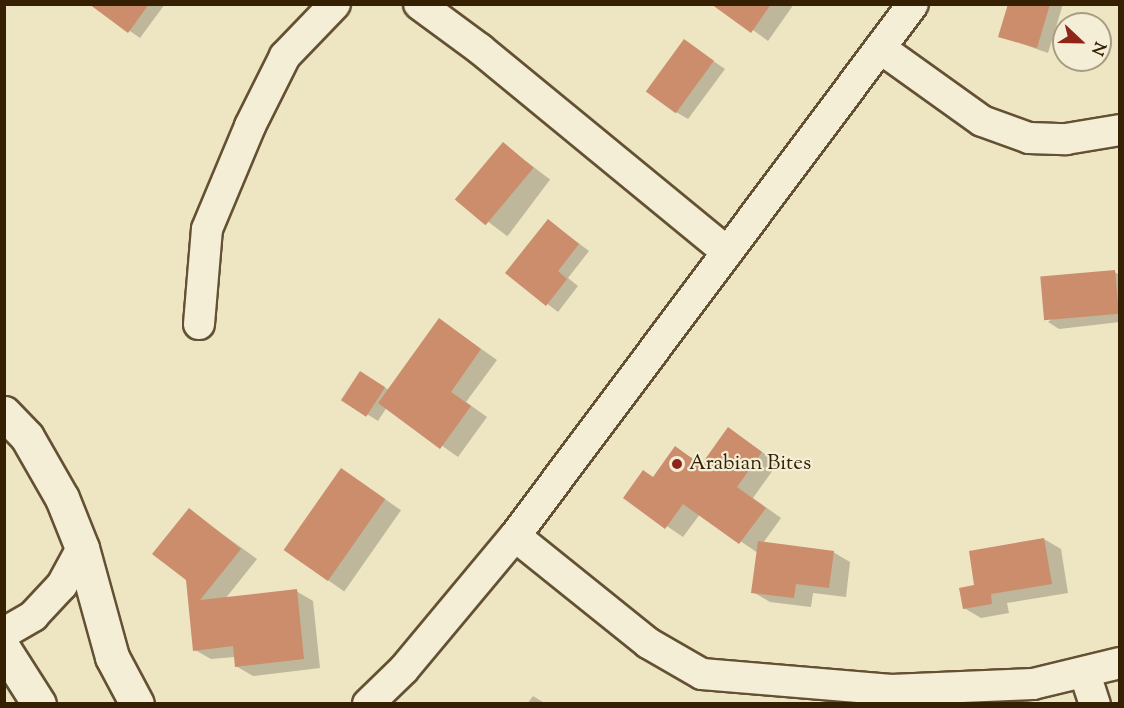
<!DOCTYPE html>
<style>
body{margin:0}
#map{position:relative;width:1124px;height:708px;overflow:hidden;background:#eee5c2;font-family:"Sorts Mill Goudy",serif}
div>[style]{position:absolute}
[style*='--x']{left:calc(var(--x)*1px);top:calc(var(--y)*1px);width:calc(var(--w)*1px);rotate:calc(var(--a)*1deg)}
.shadow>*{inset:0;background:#0003;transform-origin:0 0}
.building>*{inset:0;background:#cb8d6b;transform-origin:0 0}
.roads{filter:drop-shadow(2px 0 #645133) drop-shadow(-2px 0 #645133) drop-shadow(0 2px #645133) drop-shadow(0 -2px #645133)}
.street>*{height:30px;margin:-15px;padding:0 15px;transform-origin:15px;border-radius:15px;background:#f4eed7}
.secondary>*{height:33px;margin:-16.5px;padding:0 16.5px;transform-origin:16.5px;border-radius:16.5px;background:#f4eed7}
.dots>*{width:16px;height:16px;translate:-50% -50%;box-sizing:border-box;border:3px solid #f4eed7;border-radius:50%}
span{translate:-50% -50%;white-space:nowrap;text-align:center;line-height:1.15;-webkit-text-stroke:4.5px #f4eed7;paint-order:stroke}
.poi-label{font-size:21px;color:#362003}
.left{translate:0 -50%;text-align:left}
.frame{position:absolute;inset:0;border:6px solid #362003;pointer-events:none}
.north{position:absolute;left:1052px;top:12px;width:60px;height:60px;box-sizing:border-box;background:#f4eed7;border:2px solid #a89c82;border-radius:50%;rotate:112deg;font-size:16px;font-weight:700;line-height:24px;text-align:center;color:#362003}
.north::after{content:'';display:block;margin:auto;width:21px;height:27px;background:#8f2418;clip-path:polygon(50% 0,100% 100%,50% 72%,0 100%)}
</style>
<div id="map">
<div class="shadow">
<div style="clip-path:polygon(91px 4px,165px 4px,140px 38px)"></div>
<div style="clip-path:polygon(717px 4px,794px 4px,768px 41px)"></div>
<div style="clip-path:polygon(1010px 4px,1063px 4px,1048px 53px,1000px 36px)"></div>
<div style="clip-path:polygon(684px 41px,725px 69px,688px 119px,676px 112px)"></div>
<div style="left:503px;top:144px;width:59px;height:71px;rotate:37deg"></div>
<div style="clip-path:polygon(549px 221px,589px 251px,568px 278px,578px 286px,558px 312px,507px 273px)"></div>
<div style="clip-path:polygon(1114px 272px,1120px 275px,1120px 322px,1059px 329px,1048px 322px)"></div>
<div style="clip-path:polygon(440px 320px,497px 360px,466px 402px,487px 417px,458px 457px,387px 407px,378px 421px,343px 399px,371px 379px,389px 390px)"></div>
<div style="clip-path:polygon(729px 429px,778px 463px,753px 498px,781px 518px,763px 543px,833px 552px,850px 562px,846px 597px,813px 593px,811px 607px,770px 602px,753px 592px,758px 553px,700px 514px,683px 537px,625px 498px,654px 478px,676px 448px,703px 465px)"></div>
<div style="left:342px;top:469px;width:72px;height:99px;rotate:35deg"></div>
<div style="clip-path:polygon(189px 510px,257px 559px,225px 599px,296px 591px,313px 601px,320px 668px,253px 676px,236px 666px,235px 657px,211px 659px,195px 650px)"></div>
<div style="clip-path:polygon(1044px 539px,1061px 549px,1068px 593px,1007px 603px,1009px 613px,981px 618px,964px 608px,976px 587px)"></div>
<div style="clip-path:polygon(533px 696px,546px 704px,527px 704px)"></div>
</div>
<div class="building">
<div style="clip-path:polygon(89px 4px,149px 4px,128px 33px)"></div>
<div style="clip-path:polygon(711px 4px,771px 4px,751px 33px)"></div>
<div style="clip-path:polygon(1008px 4px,1050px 4px,1037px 48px,998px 37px)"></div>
<div style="left:684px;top:39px;width:37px;height:65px;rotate:36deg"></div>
<div style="left:503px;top:142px;width:40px;height:75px;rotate:40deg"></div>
<div style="clip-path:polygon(548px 219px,579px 244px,558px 271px,567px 279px,546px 306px,505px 273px)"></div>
<div style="left:1115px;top:270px;width:44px;height:75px;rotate:85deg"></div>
<div style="clip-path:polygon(439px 318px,481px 349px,451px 392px,471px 406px,440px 449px,378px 403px)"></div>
<div style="left:360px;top:371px;width:30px;height:35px;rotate:33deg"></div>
<div style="clip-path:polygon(728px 427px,762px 452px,737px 487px,766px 508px,739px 544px,683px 504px,665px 529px,623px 498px,643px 470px,653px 477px,675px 446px,701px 465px)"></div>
<div style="left:341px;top:468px;width:54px;height:100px;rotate:35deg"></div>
<div style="clip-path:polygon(189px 508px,241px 549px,200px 600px,297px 589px,304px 659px,235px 667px,233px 646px,193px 651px,186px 580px,152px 554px)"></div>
<div style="clip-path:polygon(1044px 538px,1052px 584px,991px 594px,992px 604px,963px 609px,959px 588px,974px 585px,969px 551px)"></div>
<div style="clip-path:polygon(758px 541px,834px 551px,829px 588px,796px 584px,794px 598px,751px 593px)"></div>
</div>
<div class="roads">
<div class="street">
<div style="--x:419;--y:4;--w:76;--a:36.4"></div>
<div style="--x:480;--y:49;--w:320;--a:39.4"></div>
<div style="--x:880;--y:48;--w:125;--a:35.6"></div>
<div style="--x:982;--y:121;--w:50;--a:19.9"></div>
<div style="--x:1029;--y:138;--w:37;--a:2"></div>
<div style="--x:1066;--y:139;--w:55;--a:-9.5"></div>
<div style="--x:199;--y:324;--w:95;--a:-85.2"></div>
<div style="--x:207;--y:229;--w:112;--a:-67.3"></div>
<div style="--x:250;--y:126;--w:78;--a:-63.4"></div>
<div style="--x:285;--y:56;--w:72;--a:-46.1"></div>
<div style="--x:515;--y:536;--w:171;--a:38.8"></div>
<div style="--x:648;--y:643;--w:62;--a:29.9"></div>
<div style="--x:702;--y:674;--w:190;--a:4.8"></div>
<div style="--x:891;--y:690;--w:142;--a:-2.4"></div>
<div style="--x:1033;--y:684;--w:89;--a:-13.6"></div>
<div style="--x:4;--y:633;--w:34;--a:-30"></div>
<div style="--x:33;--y:616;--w:42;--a:-46.9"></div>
<div style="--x:62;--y:585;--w:42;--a:-61.6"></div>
<div style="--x:1085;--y:674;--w:32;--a:72"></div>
<div style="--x:368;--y:704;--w:50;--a:-44.2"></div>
<div style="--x:404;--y:669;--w:173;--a:-50.2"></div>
<div style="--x:515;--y:536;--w:664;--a:-53.2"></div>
</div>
<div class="secondary">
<div style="--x:4;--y:413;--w:33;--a:46"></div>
<div style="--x:27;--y:437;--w:70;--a:60.2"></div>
<div style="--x:62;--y:498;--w:54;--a:68.2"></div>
<div style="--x:82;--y:548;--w:113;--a:74.6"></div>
<div style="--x:112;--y:657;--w:53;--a:62"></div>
<div style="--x:4;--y:649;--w:65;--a:57.5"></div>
</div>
</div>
<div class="dots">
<div style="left:677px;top:464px;background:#8f2418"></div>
</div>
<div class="poi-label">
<span class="left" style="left:689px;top:464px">Arabian Bites</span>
</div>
<div class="frame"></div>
<div class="north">N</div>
</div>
